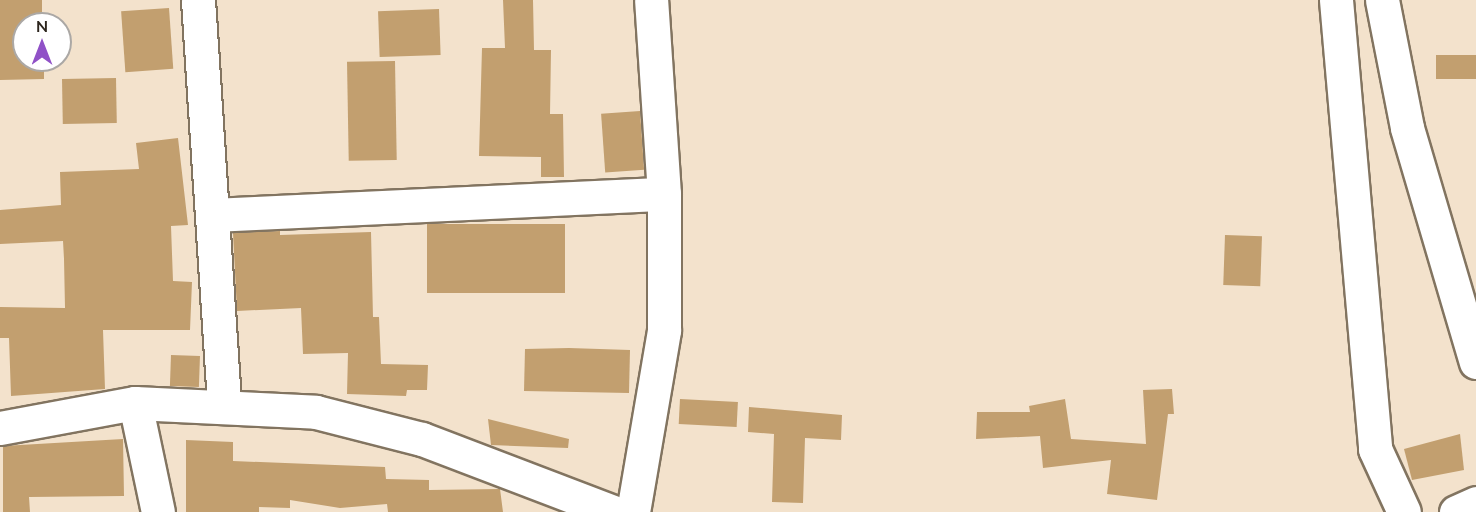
<!DOCTYPE html>
<style>
body{margin:0}
#map{position:relative;width:1476px;height:512px;overflow:hidden;background:#f3e2cc;font-family:Mulish,sans-serif}
div>[style]{position:absolute}
[style*='--x']{left:calc(var(--x)*1px);top:calc(var(--y)*1px);width:calc(var(--w)*1px);rotate:calc(var(--a)*1deg)}
.building>*{inset:0;background:#c29f6f;transform-origin:0 0}
.roads{filter:drop-shadow(2px 0 #827460) drop-shadow(-2px 0 #827460) drop-shadow(0 2px #827460) drop-shadow(0 -2px #827460)}
.minor>*{height:33px;margin:-16.5px;padding:0 16.5px;transform-origin:16.5px;border-radius:16.5px;background:#fff}
span{translate:-50% -50%;white-space:nowrap;text-align:center;line-height:1.15;-webkit-text-stroke:5px #fff;paint-order:stroke}
.north{position:absolute;left:12px;top:12px;width:60px;height:60px;box-sizing:border-box;background:#fff;border:2px solid #aba8a5;border-radius:50%;rotate:0deg;font-size:16px;font-weight:700;line-height:24px;text-align:center;color:#2c251d}
.north::after{content:'';display:block;margin:auto;width:21px;height:27px;background:#9051c7;clip-path:polygon(50% 0,100% 100%,50% 72%,0 100%)}
</style>
<div id="map">
<div class="building">
<div style="clip-path:polygon(0 0,42px 0,42px 24px,24px 24px,24px 60px,44px 60px,44px 79px,0 80px)"></div>
<div style="clip-path:polygon(503px 0,533px 0,534px 50px,551px 50px,550px 114px,563px 114px,564px 177px,541px 177px,541px 157px,479px 156px,482px 48px,505px 48px)"></div>
<div style="left:169px;top:8px;width:61px;height:48px;rotate:86deg"></div>
<div style="left:439px;top:9px;width:46px;height:61px;rotate:88deg"></div>
<div style="left:1476px;top:55px;width:24px;height:40px;rotate:90deg"></div>
<div style="left:395px;top:61px;width:99px;height:48px;rotate:89deg"></div>
<div style="left:116px;top:78px;width:45px;height:54px;rotate:89deg"></div>
<div style="left:640px;top:111px;width:59px;height:39px;rotate:86deg"></div>
<div style="clip-path:polygon(178px 138px,188px 225px,171px 226px,173px 281px,192px 282px,190px 330px,103px 330px,105px 389px,11px 396px,9px 338px,0 338px,0 307px,65px 308px,64px 259px,63px 241px,0 244px,0 210px,61px 205px,60px 172px,139px 169px,136px 143px)"></div>
<div style="left:427px;top:224px;width:138px;height:69px"></div>
<div style="clip-path:polygon(280px 231px,280px 235px,371px 232px,373px 317px,379px 317px,381px 364px,428px 365px,427px 390px,407px 390px,406px 396px,347px 394px,348px 353px,303px 354px,301px 308px,237px 311px,233px 233px)"></div>
<div style="left:1225px;top:235px;width:37px;height:50px;rotate:2deg"></div>
<div style="clip-path:polygon(569px 348px,630px 350px,629px 393px,524px 391px,525px 349px)"></div>
<div style="left:171px;top:355px;width:29px;height:31px;rotate:2deg"></div>
<div style="clip-path:polygon(1172px 389px,1174px 414px,1168px 414px,1157px 500px,1107px 494px,1111px 460px,1043px 468px,1040px 436px,976px 439px,977px 412px,1030px 412px,1029px 406px,1065px 399px,1071px 439px,1146px 444px,1143px 390px)"></div>
<div style="left:680px;top:399px;width:58px;height:25px;rotate:3deg"></div>
<div style="clip-path:polygon(749px 407px,842px 415px,841px 440px,805px 438px,803px 503px,772px 502px,774px 434px,748px 432px)"></div>
<div style="clip-path:polygon(488px 419px,569px 439px,568px 448px,491px 445px)"></div>
<div style="clip-path:polygon(1460px 434px,1464px 470px,1412px 480px,1404px 449px)"></div>
<div style="clip-path:polygon(123px 439px,124px 496px,29px 497px,30px 512px,3px 512px,3px 446px)"></div>
<div style="clip-path:polygon(186px 440px,233px 442px,233px 461px,385px 467px,386px 479px,429px 480px,429px 490px,500px 489px,503px 512px,388px 512px,387px 504px,340px 508px,290px 500px,290px 508px,259px 507px,259px 512px,186px 512px)"></div>
</div>
<div class="roads">
<div class="minor">
<div style="--x:198;--y:0;--w:407;--a:86.3"></div>
<div style="--x:1336;--y:0;--w:451;--a:85"></div>
<div style="--x:1375;--y:449;--w:69;--a:65.3"></div>
<div style="--x:1382;--y:0;--w:130;--a:78.9"></div>
<div style="--x:1407;--y:128;--w:244;--a:73.6"></div>
<div style="--x:213;--y:215;--w:451;--a:-2.7"></div>
<div style="--x:135;--y:403;--w:111;--a:78.1"></div>
<div style="--x:0;--y:428;--w:137;--a:-10.5"></div>
<div style="--x:135;--y:403;--w:181;--a:2.8"></div>
<div style="--x:316;--y:412;--w:109;--a:14.3"></div>
<div style="--x:422;--y:439;--w:204;--a:20.9"></div>
<div style="--x:633;--y:512;--w:185;--a:-80.3"></div>
<div style="--x:664;--y:330;--w:136;--a:-90"></div>
<div style="--x:664;--y:194;--w:194;--a:-93.8"></div>
<div style="--x:1456;--y:512;--w:22;--a:-24"></div>
</div>
</div>
<div class="north">N</div>
</div>
